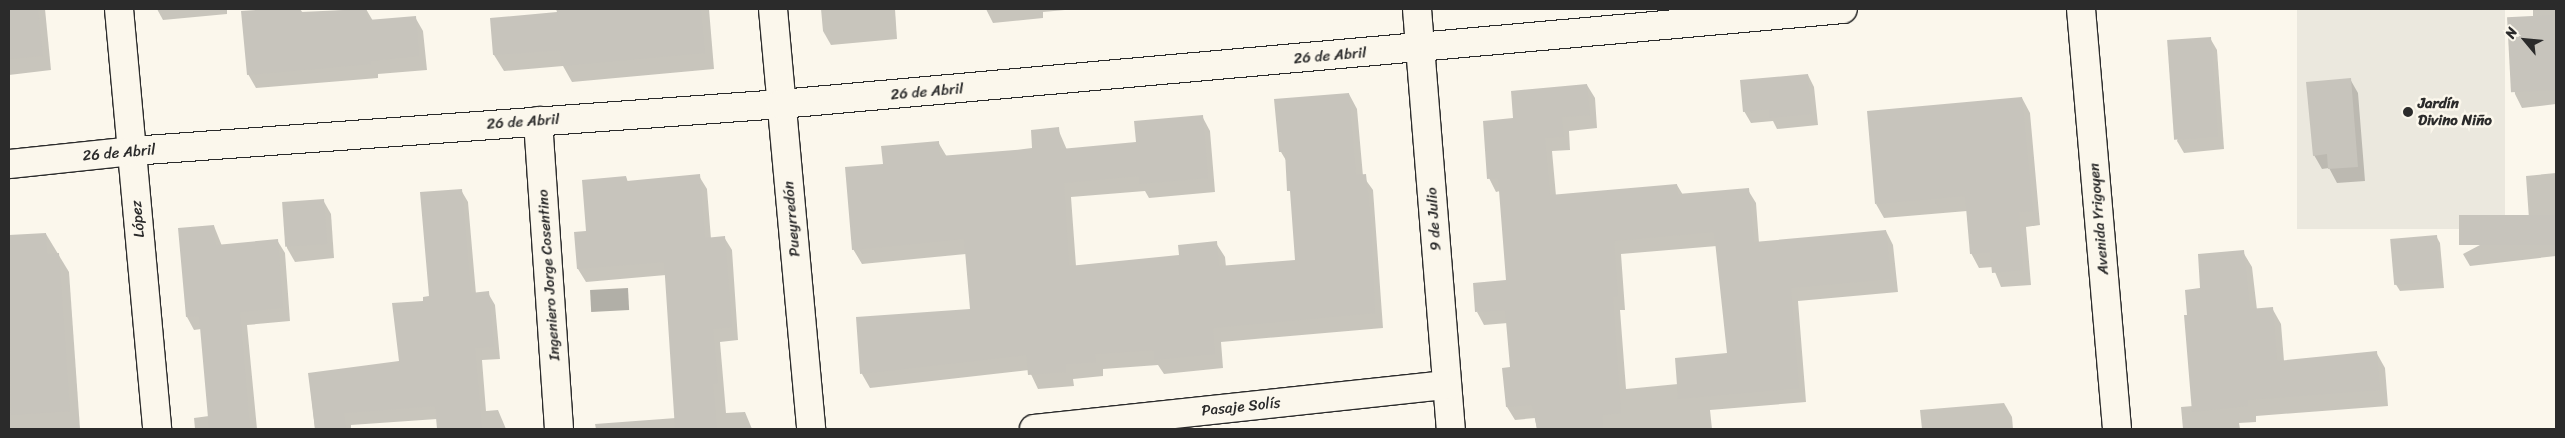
<!DOCTYPE html>
<meta charset="utf-8">
<style>
body{margin:0}
#map{position:relative;width:2565px;height:438px;overflow:hidden;background:#fbf7ec;font-family:Sriracha,sans-serif}
div>[style]{position:absolute}
[style*='--x']{left:calc(var(--x)*1px);top:calc(var(--y)*1px);width:calc(var(--w)*1px);rotate:calc(var(--a)*1deg)}
.built>*{inset:0;background:#ebe8de;transform-origin:0 0}
.water>*{inset:0;background:#b1afa7;transform-origin:0 0}
.shadow>*{inset:0;background:#0003}
.building>*{inset:0;background:#c7c4bc;transform-origin:0 0}
.roads{filter:drop-shadow(1px 0 #2b2b2b) drop-shadow(-1px 0 #2b2b2b) drop-shadow(0 1px #2b2b2b) drop-shadow(0 -1px #2b2b2b)}
.minor>*{height:28px;margin:-14px;padding:0 14px;transform-origin:14px;border-radius:14px;background:#fbf7ec}
.secondary>*{height:28px;margin:-14px;padding:0 14px;transform-origin:14px;border-radius:14px;background:#fbf7ec}
.dots>*{width:14px;height:14px;translate:-50% -50%;box-sizing:border-box;border:2px solid #fbf7ec;border-radius:50%}
span{translate:-50% -50%;white-space:nowrap;text-align:center;line-height:1.15;-webkit-text-stroke:5px #fbf7ec;paint-order:stroke}
.street-label{font-size:15px;color:#2b2b2b}
.poi-label{font-size:15px;color:#2b2b2b;font-weight:700}
.left{translate:0 -50%;text-align:left}
.frame{position:absolute;inset:0;border:10px solid #2b2b2b;pointer-events:none}
.north{position:absolute;left:2500px;top:15px;width:50px;height:50px;-webkit-text-stroke:4px #fbf7ec;paint-order:stroke;rotate:298deg;font-size:14px;font-weight:700;line-height:20px;text-align:center;color:#2b2b2b}
.north::after{content:'';display:block;margin:auto;width:18px;height:22px;background:#2b2b2b;clip-path:polygon(50% 0,100% 100%,50% 72%,0 100%)}
</style>
<div id="map">
<div class="built">
<div style="left:2297px;top:9px;width:208px;height:220px"></div>
</div>
<div class="water">
<div style="left:628px;top:288px;width:22px;height:38px;rotate:87deg"></div>
</div>
<div class="shadow">
<div style="clip-path:polygon(9px 9px,45px 9px,51px 70px,9px 75px)"></div>
<div style="clip-path:polygon(157px 9px,227px 9px,227px 14px,163px 20px)"></div>
<div style="clip-path:polygon(284px 9px,300px 9px,303px 13px,366px 9px,373px 21px,415px 17px,423px 31px,427px 70px,378px 74px,378px 78px,256px 88px,248px 74px,243px 13px)"></div>
<div style="clip-path:polygon(558px 9px,709px 9px,714px 69px,572px 82px,563px 66px,504px 71px,494px 55px,491px 19px,558px 13px)"></div>
<div style="clip-path:polygon(821px 9px,895px 9px,897px 39px,831px 45px,823px 31px)"></div>
<div style="clip-path:polygon(986px 9px,1076px 9px,1043px 12px,1043px 18px,993px 23px)"></div>
<div style="clip-path:polygon(2533px 9px,2556px 9px,2556px 104px,2522px 108px,2515px 94px,2508px 20px,2533px 18px)"></div>
<div style="clip-path:polygon(2210px 38px,2217px 50px,2224px 149px,2184px 153px,2177px 141px)"></div>
<div style="clip-path:polygon(1808px 75px,1814px 87px,1818px 125px,1777px 129px,1773px 121px,1751px 123px,1744px 111px)"></div>
<div style="clip-path:polygon(2350px 79px,2358px 93px,2365px 181px,2337px 183px,2329px 168px,2322px 169px,2314px 155px)"></div>
<div style="clip-path:polygon(evenodd,1587px 85px,1595px 98px,1597px 128px,1569px 131px,1570px 150px,1552px 151px,1556px 196px,1677px 185px,1683px 195px,1748px 190px,1756px 203px,1759px 243px,1886px 231px,1893px 245px,1898px 292px,1798px 301px,1806px 402px,1710px 410px,1712px 429px,1537px 429px,1535px 418px,1515px 420px,1507px 407px,1511px 368px,1508px 323px,1484px 325px,1477px 312px,1508px 281px,1500px 191px,1496px 192px,1489px 178px,1515px 119px,1587px 85px,1717px 246px,1728px 355px,1678px 384px,1626px 389px,1620px 310px,1625px 310px,1621px 254px,1717px 246px)"></div>
<div style="clip-path:polygon(1349px 94px,1357px 109px,1363px 176px,1373px 190px,1383px 328px,1221px 342px,1223px 368px,1164px 374px,1158px 365px,1103px 369px,1103px 376px,1073px 379px,1074px 386px,1038px 389px,1029px 370px,870px 388px,862px 374px,857px 318px,971px 310px,966px 254px,862px 264px,853px 249px,884px 165px,938px 142px,947px 157px,1033px 149px,1058px 129px,1067px 150px,1137px 143px,1202px 116px,1210px 131px,1215px 192px,1149px 198px,1145px 191px,1071px 197px,1076px 266px,1180px 256px,1216px 243px,1225px 257px,1226px 267px,1297px 261px,1292px 196px,1287px 162px,1281px 152px)"></div>
<div style="clip-path:polygon(2022px 98px,2030px 113px,2040px 225px,2026px 227px,2031px 285px,2001px 287px,1993px 267px,1979px 268px,1971px 253px,1967px 211px,1884px 218px,1876px 204px)"></div>
<div style="clip-path:polygon(2556px 173px,2556px 256px,2470px 266px,2463px 254px,2529px 219px,2526px 176px)"></div>
<div style="clip-path:polygon(699px 176px,707px 189px,711px 239px,724px 237px,732px 250px,738px 340px,720px 342px,726px 413px,745px 412px,752px 429px,596px 429px,595px 424px,676px 418px,666px 275px,586px 282px,578px 269px,576px 233px,587px 232px,626px 177px,628px 182px)"></div>
<div style="clip-path:polygon(461px 190px,468px 202px,476px 294px,488px 293px,495px 305px,500px 359px,482px 360px,486px 411px,498px 410px,506px 429px,438px 429px,437px 419px,351px 425px,351px 429px,315px 429px,309px 374px,400px 362px,424px 302px,431px 298px)"></div>
<div style="clip-path:polygon(323px 200px,331px 214px,334px 258px,295px 262px,287px 248px,283px 204px)"></div>
<div style="clip-path:polygon(214px 226px,222px 246px,277px 240px,285px 253px,290px 321px,247px 325px,257px 429px,195px 429px,194px 418px,209px 416px,201px 329px,194px 330px,187px 317px)"></div>
<div style="clip-path:polygon(46px 234px,69px 272px,80px 429px,9px 429px,9px 236px)"></div>
<div style="clip-path:polygon(2436px 236px,2440px 243px,2444px 288px,2400px 291px,2395px 283px)"></div>
<div style="clip-path:polygon(2243px 252px,2252px 267px,2257px 310px,2272px 308px,2281px 324px,2284px 361px,2376px 352px,2385px 368px,2388px 406px,2256px 416px,2256px 422px,2239px 423px,2240px 429px,2183px 429px,2181px 407px,2193px 406px,2189px 316px,2202px 289px)"></div>
<div style="clip-path:polygon(2004px 403px,2012px 417px,2013px 429px,1922px 429px,1920px 410px)"></div>
</div>
<div class="building">
<div style="clip-path:polygon(9px 9px,38px 9px,43px 56px,9px 59px)"></div>
<div style="clip-path:polygon(270px 9px,300px 9px,301px 12px,366px 9px,368px 20px,416px 16px,419px 56px,371px 61px,371px 64px,247px 75px,241px 11px)"></div>
<div style="clip-path:polygon(556px 9px,701px 9px,705px 53px,561px 66px,560px 50px,493px 55px,490px 18px,557px 12px)"></div>
<div style="left:2552px;top:15px;width:75px;height:45px;rotate:87deg"></div>
<div style="left:2211px;top:37px;width:100px;height:44px;rotate:86deg"></div>
<div style="clip-path:polygon(1808px 74px,1812px 114px,1769px 118px,1769px 109px,1743px 112px,1740px 80px)"></div>
<div style="clip-path:polygon(2351px 78px,2358px 167px,2328px 169px,2327px 154px,2313px 156px,2306px 82px)"></div>
<div style="clip-path:polygon(1587px 84px,1590px 115px,1562px 117px,1564px 137px,1545px 138px,1550px 195px,1677px 184px,1678px 194px,1749px 188px,1754px 242px,1886px 230px,1891px 279px,1791px 288px,1799px 388px,1678px 399px,1675px 358px,1727px 353px,1714px 232px,1614px 241px,1618px 296px,1613px 297px,1621px 413px,1602px 415px,1603px 429px,1537px 429px,1532px 405px,1506px 407px,1502px 368px,1510px 367px,1505px 310px,1475px 312px,1473px 283px,1506px 280px,1498px 178px,1487px 179px,1483px 121px,1513px 118px,1511px 91px)"></div>
<div style="clip-path:polygon(1349px 93px,1356px 175px,1366px 174px,1371px 221px,1375px 313px,1213px 328px,1215px 354px,1154px 360px,1154px 350px,1095px 354px,1096px 362px,1066px 364px,1066px 372px,1028px 375px,1026px 355px,860px 374px,856px 317px,970px 309px,964px 239px,852px 250px,845px 167px,883px 164px,881px 146px,939px 141px,940px 156px,1015px 150px,1032px 148px,1031px 130px,1059px 127px,1061px 149px,1136px 142px,1134px 121px,1203px 115px,1208px 178px,1139px 184px,1139px 176px,1064px 183px,1069px 266px,1179px 255px,1178px 245px,1217px 241px,1219px 266px,1295px 260px,1290px 191px,1287px 191px,1285px 152px,1279px 152px,1274px 99px)"></div>
<div style="clip-path:polygon(2022px 97px,2033px 211px,2019px 212px,2023px 270px,1992px 273px,1990px 252px,1970px 254px,1965px 196px,1875px 204px,1867px 111px)"></div>
<div style="clip-path:polygon(700px 174px,705px 238px,725px 236px,732px 327px,713px 329px,718px 383px,713px 384px,717px 429px,675px 429px,664px 262px,577px 269px,574px 232px,586px 231px,582px 180px,626px 176px,627px 181px)"></div>
<div style="clip-path:polygon(462px 189px,471px 293px,489px 291px,494px 347px,475px 348px,482px 429px,437px 429px,435px 406px,344px 413px,346px 429px,315px 429px,308px 373px,399px 361px,392px 303px,423px 301px,423px 297px,429px 296px,420px 192px)"></div>
<div style="left:324px;top:199px;width:45px;height:42px;rotate:86deg"></div>
<div style="left:2556px;top:215px;width:30px;height:97px;rotate:90deg"></div>
<div style="clip-path:polygon(214px 225px,216px 245px,278px 239px,283px 308px,240px 312px,250px 429px,209px 429px,199px 316px,186px 317px,178px 228px)"></div>
<div style="clip-path:polygon(46px 233px,47px 254px,59px 253px,70px 411px,11px 415px,9px 235px)"></div>
<div style="left:2437px;top:235px;width:46px;height:47px;rotate:85deg"></div>
<div style="clip-path:polygon(2244px 250px,2250px 309px,2273px 307px,2277px 361px,2377px 351px,2380px 390px,2248px 400px,2248px 406px,2192px 412px,2184px 315px,2187px 315px,2185px 290px,2200px 288px,2198px 254px)"></div>
</div>
<div class="roads">
<div class="minor">
<div style="--x:119;--y:9;--w:422;--a:84.8"></div>
<div style="--x:773;--y:9;--w:422;--a:84.8"></div>
<div style="--x:1417;--y:9;--w:421;--a:85.4"></div>
<div style="--x:538;--y:121;--w:309;--a:86.1"></div>
<div style="--x:9;--y:164;--w:124;--a:-6"></div>
<div style="--x:132;--y:151;--w:651;--a:-4.14"></div>
<div style="--x:781;--y:104;--w:1066;--a:-5.11"></div>
<div style="--x:1034;--y:429;--w:415;--a:-6.1"></div>
</div>
<div class="secondary">
<div style="--x:2081;--y:9;--w:422;--a:85.1"></div>
</div>
</div>
<div class="dots">
<div style="left:2408px;top:112px;background:#2b2b2b"></div>
</div>
<div class="street-label">
<span style="left:1330px;top:56px;rotate:-5deg">26 de Abril</span>
<span style="left:927px;top:92px;rotate:-5deg">26 de Abril</span>
<span style="left:523px;top:122px;rotate:-4deg">26 de Abril</span>
<span style="left:119px;top:153px;rotate:-5deg">26 de Abril</span>
<span style="left:138px;top:219px;rotate:-95deg">López</span>
<span style="left:792px;top:219px;rotate:-95deg">Pueyrredón</span>
<span style="left:1434px;top:219px;rotate:-94deg">9 de Julio</span>
<span style="left:2099px;top:219px;rotate:-95deg">Avenida Yrigoyen</span>
<span style="left:549px;top:275px;rotate:-94deg">Ingeniero Jorge Cosentino</span>
<span style="left:1241px;top:407px;rotate:-6deg">Pasaje Solís</span>
</div>
<div class="poi-label">
<span class="left" style="left:2418px;top:112px">Jardín<br>Divino Niño</span>
</div>
<div class="frame"></div>
<div class="north">N</div>
</div>
